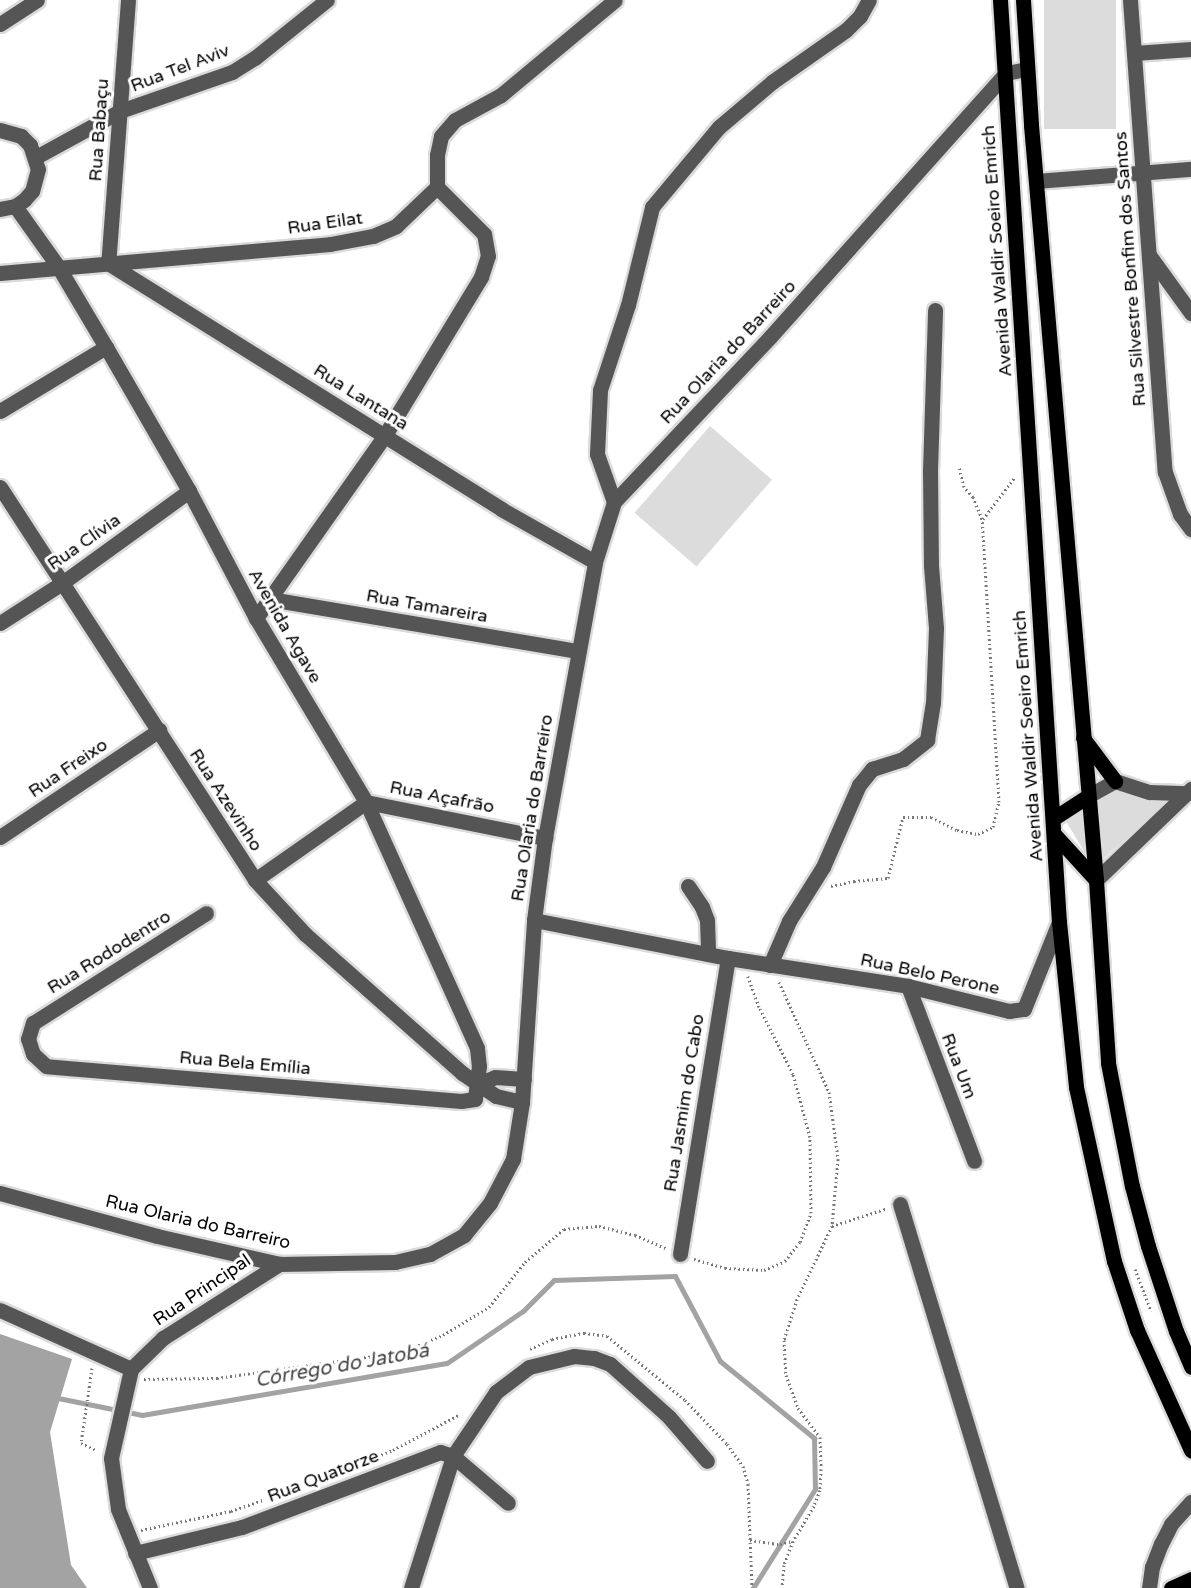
<!DOCTYPE html>
<meta charset="utf-8">
<style>
body{margin:0}
#map{position:relative;width:1191px;height:1588px;overflow:hidden;background:#fff;font-family:"Varela Round",sans-serif}
div>[style]{position:absolute}
[style*='--x']{left:calc(var(--x)*1px);top:calc(var(--y)*1px);width:calc(var(--w)*1px);rotate:calc(var(--a)*1deg)}
.green>*{inset:0;background:#dcdcdc;transform-origin:0 0}
.water>*{inset:0;background:#a3a3a3}
.stream>*{height:5px;margin:-2.5px;padding:0 2.5px;transform-origin:2.5px;border-radius:2.5px;background:#a3a3a3}
.path>*{height:3px;margin-top:-1.5px;transform-origin:0;background:repeating-linear-gradient(90deg,#777 0 1.5px,transparent 0 4.5px)}
.roads{filter:drop-shadow(2px 0 #dbdbdb) drop-shadow(-2px 0 #dbdbdb) drop-shadow(0 2px #dbdbdb) drop-shadow(0 -2px #dbdbdb)}
.minor>*{height:15px;margin:-7.5px;padding:0 7.5px;transform-origin:7.5px;border-radius:7.5px;background:#555}
.major>*{height:15px;margin:-7.5px;padding:0 7.5px;transform-origin:7.5px;border-radius:7.5px;background:#000}
span{translate:-50% -50%;white-space:nowrap;text-align:center;line-height:1.15;-webkit-text-stroke:6px #fff;paint-order:stroke}
.street-label{font-size:18px;color:#000}
.water-label{font-size:20px;color:#444;font-style:italic}
</style>
<div id="map">
<div class="green">
<div style="left:1044px;top:0;width:72px;height:129px"></div>
<div style="left:710px;top:426px;width:82px;height:115px;rotate:41deg"></div>
<div style="clip-path:polygon(1113px 790px,1167px 801px,1103px 859px,1094px 799px)"></div>
<div style="clip-path:polygon(1081px 807px,1085px 853px,1066px 821px)"></div>
</div>
<div class="water">
<div style="clip-path:polygon(0 1334px,72px 1359px,50px 1432px,71px 1565px,87px 1588px,0 1588px)"></div>
</div>
<div class="stream">
<div style="--x:53;--y:1397;--w:91;--a:11.4"></div>
<div style="--x:142;--y:1415;--w:309;--a:-9.7"></div>
<div style="--x:447;--y:1363;--w:92;--a:-34.4"></div>
<div style="--x:523;--y:1311;--w:44;--a:-45"></div>
<div style="--x:554;--y:1280;--w:121;--a:-1.9"></div>
<div style="--x:675;--y:1276;--w:96;--a:62.1"></div>
<div style="--x:720;--y:1361;--w:122;--a:39.3"></div>
<div style="--x:814;--y:1438;--w:51;--a:88.9"></div>
<div style="--x:815;--y:1489;--w:117;--a:122.1"></div>
</div>
<div class="path">
<div style="--x:983;--y:519;--w:53;--a:-52.7"></div>
<div style="--x:831;--y:886;--w:24;--a:-12"></div>
<div style="--x:854;--y:881;--w:34;--a:-5"></div>
<div style="--x:888;--y:878;--w:63;--a:-76.2"></div>
<div style="--x:903;--y:817;--w:28;--a:0"></div>
<div style="--x:931;--y:817;--w:29;--a:27"></div>
<div style="--x:957;--y:830;--w:21;--a:11"></div>
<div style="--x:978;--y:834;--w:17;--a:-25"></div>
<div style="--x:993;--y:827;--w:26;--a:-77"></div>
<div style="--x:999;--y:802;--w:284;--a:-93.4"></div>
<div style="--x:982;--y:519;--w:24;--a:-112"></div>
<div style="--x:973;--y:497;--w:13;--a:-132"></div>
<div style="--x:964;--y:487;--w:21;--a:-104"></div>
<div style="--x:779;--y:982;--w:121;--a:65.6"></div>
<div style="--x:829;--y:1092;--w:68;--a:82.3"></div>
<div style="--x:838;--y:1159;--w:67;--a:95.1"></div>
<div style="--x:832;--y:1226;--w:81;--a:115.6"></div>
<div style="--x:797;--y:1299;--w:43;--a:107.6"></div>
<div style="--x:784;--y:1340;--w:35;--a:87"></div>
<div style="--x:786;--y:1375;--w:35;--a:70"></div>
<div style="--x:798;--y:1408;--w:36;--a:53"></div>
<div style="--x:820;--y:1437;--w:32;--a:88"></div>
<div style="--x:821;--y:1469;--w:21;--a:93"></div>
<div style="--x:820;--y:1490;--w:17;--a:111"></div>
<div style="--x:814;--y:1506;--w:41;--a:121"></div>
<div style="--x:793;--y:1541;--w:26;--a:111"></div>
<div style="--x:784;--y:1565;--w:23;--a:95"></div>
<div style="--x:832;--y:1226;--w:56;--a:-17.8"></div>
<div style="--x:694;--y:1259;--w:32;--a:16"></div>
<div style="--x:725;--y:1268;--w:39;--a:3"></div>
<div style="--x:764;--y:1270;--w:23;--a:-23"></div>
<div style="--x:785;--y:1261;--w:24;--a:-52"></div>
<div style="--x:800;--y:1242;--w:31;--a:-69"></div>
<div style="--x:811;--y:1213;--w:76;--a:-90.8"></div>
<div style="--x:810;--y:1137;--w:65;--a:-105.1"></div>
<div style="--x:793;--y:1074;--w:75;--a:-116.9"></div>
<div style="--x:759;--y:1007;--w:33;--a:-110"></div>
<div style="--x:1135;--y:1269;--w:45;--a:69.1"></div>
<div style="--x:530;--y:1349;--w:24;--a:-24"></div>
<div style="--x:552;--y:1339;--w:33;--a:-11"></div>
<div style="--x:584;--y:1333;--w:23;--a:7"></div>
<div style="--x:607;--y:1336;--w:101;--a:39.4"></div>
<div style="--x:685;--y:1400;--w:61;--a:46.3"></div>
<div style="--x:727;--y:1444;--w:27;--a:54"></div>
<div style="--x:743;--y:1466;--w:19;--a:74"></div>
<div style="--x:748;--y:1484;--w:104;--a:87.8"></div>
<div style="--x:92;--y:1368;--w:76;--a:98.3"></div>
<div style="--x:81;--y:1443;--w:17;--a:25"></div>
<div style="--x:144;--y:1379;--w:73;--a:-0.8"></div>
<div style="--x:217;--y:1378;--w:187;--a:-8"></div>
<div style="--x:402;--y:1352;--w:44;--a:-22.5"></div>
<div style="--x:443;--y:1335;--w:54;--a:-31.3"></div>
<div style="--x:489;--y:1307;--w:58;--a:-51.3"></div>
<div style="--x:525;--y:1262;--w:51;--a:-40.2"></div>
<div style="--x:564;--y:1229;--w:35;--a:-5"></div>
<div style="--x:599;--y:1226;--w:37;--a:14"></div>
<div style="--x:635;--y:1235;--w:34;--a:23"></div>
<div style="--x:348;--y:1468;--w:48;--a:-21.8"></div>
<div style="--x:393;--y:1450;--w:76;--a:-28.2"></div>
<div style="--x:141;--y:1530;--w:92;--a:-11.9"></div>
<div style="--x:231;--y:1511;--w:34;--a:-19"></div>
<div style="--x:750;--y:1540;--w:30;--a:8"></div>
<div style="--x:780;--y:1544;--w:13;--a:-13"></div>
</div>
<div class="roads">
<div class="minor">
<div style="--x:128;--y:0;--w:264;--a:94.3"></div>
<div style="--x:108;--y:263;--w:464;--a:32"></div>
<div style="--x:501;--y:509;--w:108;--a:29.4"></div>
<div style="--x:1130;--y:0;--w:473;--a:85.8"></div>
<div style="--x:1165;--y:472;--w:45;--a:70.3"></div>
<div style="--x:1180;--y:514;--w:19;--a:54"></div>
<div style="--x:0;--y:24;--w:44;--a:-33"></div>
<div style="--x:1134;--y:53;--w:57;--a:-4"></div>
<div style="--x:0;--y:130;--w:22;--a:16"></div>
<div style="--x:21;--y:136;--w:13;--a:45"></div>
<div style="--x:30;--y:145;--w:25;--a:72"></div>
<div style="--x:38;--y:169;--w:23;--a:105"></div>
<div style="--x:32;--y:191;--w:12;--a:132"></div>
<div style="--x:24;--y:200;--w:11;--a:146"></div>
<div style="--x:15;--y:206;--w:15;--a:169"></div>
<div style="--x:36;--y:157;--w:96;--a:-28.7"></div>
<div style="--x:120;--y:111;--w:119;--a:-19.2"></div>
<div style="--x:232;--y:72;--w:28;--a:-32"></div>
<div style="--x:256;--y:57;--w:91;--a:-38.8"></div>
<div style="--x:1037;--y:181;--w:154;--a:-4.5"></div>
<div style="--x:15;--y:206;--w:76;--a:54.6"></div>
<div style="--x:59;--y:268;--w:92;--a:59.3"></div>
<div style="--x:106;--y:347;--w:166;--a:60"></div>
<div style="--x:189;--y:491;--w:144;--a:62.2"></div>
<div style="--x:256;--y:618;--w:214;--a:59.1"></div>
<div style="--x:366;--y:802;--w:270;--a:65.7"></div>
<div style="--x:477;--y:1048;--w:18;--a:84"></div>
<div style="--x:479;--y:1066;--w:33;--a:97"></div>
<div style="--x:475;--y:1099;--w:14;--a:172"></div>
<div style="--x:461;--y:1101;--w:416;--a:-175.2"></div>
<div style="--x:46;--y:1066;--w:18;--a:-137"></div>
<div style="--x:33;--y:1054;--w:16;--a:-108"></div>
<div style="--x:28;--y:1039;--w:17;--a:-73"></div>
<div style="--x:33;--y:1023;--w:205;--a:-32.4"></div>
<div style="--x:1149;--y:255;--w:72;--a:54.1"></div>
<div style="--x:0;--y:273;--w:331;--a:-5"></div>
<div style="--x:330;--y:244;--w:44;--a:-10.5"></div>
<div style="--x:373;--y:236;--w:25;--a:-23"></div>
<div style="--x:396;--y:226;--w:57;--a:-43.6"></div>
<div style="--x:437;--y:187;--w:32;--a:-90"></div>
<div style="--x:437;--y:155;--w:19;--a:-78"></div>
<div style="--x:441;--y:136;--w:21;--a:-49"></div>
<div style="--x:455;--y:120;--w:52;--a:-28.5"></div>
<div style="--x:501;--y:95;--w:148;--a:-39.8"></div>
<div style="--x:0;--y:411;--w:124;--a:-31.1"></div>
<div style="--x:0;--y:487;--w:468;--a:57"></div>
<div style="--x:255;--y:880;--w:74;--a:47.2"></div>
<div style="--x:305;--y:934;--w:210;--a:41.5"></div>
<div style="--x:462;--y:1073;--w:41;--a:34.1"></div>
<div style="--x:496;--y:1096;--w:27;--a:13"></div>
<div style="--x:614;--y:502;--w:51;--a:-109.5"></div>
<div style="--x:597;--y:454;--w:64;--a:-87.3"></div>
<div style="--x:600;--y:390;--w:89;--a:-71.8"></div>
<div style="--x:628;--y:305;--w:101;--a:-76.2"></div>
<div style="--x:652;--y:207;--w:104;--a:-50.1"></div>
<div style="--x:719;--y:127;--w:70;--a:-40.3"></div>
<div style="--x:772;--y:82;--w:90;--a:-35.1"></div>
<div style="--x:846;--y:30;--w:20;--a:-45"></div>
<div style="--x:860;--y:16;--w:18;--a:-61"></div>
<div style="--x:270;--y:599;--w:311;--a:9.6"></div>
<div style="--x:256;--y:618;--w:224;--a:-54.8"></div>
<div style="--x:385;--y:435;--w:185;--a:-58.7"></div>
<div style="--x:481;--y:277;--w:22;--a:-72"></div>
<div style="--x:488;--y:256;--w:22;--a:-100"></div>
<div style="--x:484;--y:234;--w:66;--a:-135"></div>
<div style="--x:0;--y:623;--w:74;--a:-32.8"></div>
<div style="--x:62;--y:583;--w:157;--a:-35.9"></div>
<div style="--x:1088;--y:796;--w:31;--a:-29"></div>
<div style="--x:1115;--y:781;--w:36;--a:18"></div>
<div style="--x:1149;--y:792;--w:38;--a:2"></div>
<div style="--x:0;--y:837;--w:192;--a:-33.9"></div>
<div style="--x:255;--y:880;--w:136;--a:-35.1"></div>
<div style="--x:366;--y:802;--w:183;--a:11.4"></div>
<div style="--x:1096;--y:880;--w:132;--a:-43.8"></div>
<div style="--x:688;--y:886;--w:25;--a:56"></div>
<div style="--x:702;--y:907;--w:14;--a:69"></div>
<div style="--x:707;--y:920;--w:34;--a:88"></div>
<div style="--x:534;--y:920;--w:198;--a:11.1"></div>
<div style="--x:728;--y:958;--w:182;--a:8.8"></div>
<div style="--x:908;--y:986;--w:104;--a:13.9"></div>
<div style="--x:1009;--y:1011;--w:15;--a:-8"></div>
<div style="--x:1024;--y:1009;--w:94;--a:-68.1"></div>
<div style="--x:770;--y:965;--w:48;--a:-66.6"></div>
<div style="--x:789;--y:921;--w:64;--a:-57.8"></div>
<div style="--x:823;--y:867;--w:90;--a:-66.3"></div>
<div style="--x:859;--y:785;--w:21;--a:-51"></div>
<div style="--x:872;--y:769;--w:33;--a:-18"></div>
<div style="--x:903;--y:759;--w:31;--a:-38"></div>
<div style="--x:927;--y:740;--w:37;--a:-81"></div>
<div style="--x:933;--y:703;--w:75;--a:-87.7"></div>
<div style="--x:936;--y:628;--w:62;--a:-94.6"></div>
<div style="--x:931;--y:566;--w:95;--a:-90.6"></div>
<div style="--x:930;--y:471;--w:161;--a:-88.2"></div>
<div style="--x:908;--y:986;--w:187;--a:69.3"></div>
<div style="--x:478;--y:1084;--w:18;--a:-22"></div>
<div style="--x:495;--y:1077;--w:29;--a:4"></div>
<div style="--x:0;--y:1193;--w:163;--a:15.3"></div>
<div style="--x:157;--y:1236;--w:125;--a:12.9"></div>
<div style="--x:279;--y:1264;--w:116;--a:-1"></div>
<div style="--x:395;--y:1262;--w:36;--a:-13"></div>
<div style="--x:430;--y:1254;--w:39;--a:-29"></div>
<div style="--x:464;--y:1235;--w:41;--a:-50.9"></div>
<div style="--x:490;--y:1203;--w:50;--a:-62.4"></div>
<div style="--x:513;--y:1159;--w:58;--a:-81"></div>
<div style="--x:522;--y:1102;--w:182;--a:-86.2"></div>
<div style="--x:534;--y:920;--w:83;--a:-82.4"></div>
<div style="--x:545;--y:838;--w:280;--a:-79.7"></div>
<div style="--x:595;--y:562;--w:63;--a:-72.4"></div>
<div style="--x:614;--y:502;--w:227;--a:-46.6"></div>
<div style="--x:770;--y:337;--w:354;--a:-48.2"></div>
<div style="--x:1006;--y:73;--w:21;--a:-11"></div>
<div style="--x:900;--y:1204;--w:401;--a:73.1"></div>
<div style="--x:680;--y:1254;--w:300;--a:-80.8"></div>
<div style="--x:0;--y:1310;--w:144;--a:24.2"></div>
<div style="--x:135;--y:1553;--w:110;--a:-13.7"></div>
<div style="--x:242;--y:1527;--w:212;--a:-20.7"></div>
<div style="--x:440;--y:1452;--w:14;--a:17"></div>
<div style="--x:453;--y:1456;--w:72;--a:40.5"></div>
<div style="--x:150;--y:1588;--w:85;--a:-112.1"></div>
<div style="--x:118;--y:1509;--w:51;--a:-97.8"></div>
<div style="--x:111;--y:1458;--w:91;--a:-77.3"></div>
<div style="--x:131;--y:1369;--w:45;--a:-44.1"></div>
<div style="--x:163;--y:1338;--w:138;--a:-32.5"></div>
<div style="--x:411;--y:1588;--w:139;--a:-72.3"></div>
<div style="--x:453;--y:1456;--w:77;--a:-56.1"></div>
<div style="--x:496;--y:1392;--w:41;--a:-37.1"></div>
<div style="--x:529;--y:1367;--w:46;--a:-13.7"></div>
<div style="--x:574;--y:1356;--w:20;--a:6"></div>
<div style="--x:594;--y:1358;--w:17;--a:21"></div>
<div style="--x:610;--y:1364;--w:79;--a:41.9"></div>
<div style="--x:669;--y:1417;--w:58;--a:49.2"></div>
<div style="--x:1149;--y:1588;--w:21;--a:-82"></div>
<div style="--x:1152;--y:1567;--w:25;--a:-69"></div>
<div style="--x:1161;--y:1544;--w:22;--a:-63"></div>
<div style="--x:1171;--y:1524;--w:30;--a:-48"></div>
</div>
<div class="major">
<div style="--x:1000;--y:0;--w:924;--a:86.34"></div>
<div style="--x:1059;--y:922;--w:166;--a:84.1"></div>
<div style="--x:1076;--y:1087;--w:178;--a:77.7"></div>
<div style="--x:1114;--y:1261;--w:73;--a:71.6"></div>
<div style="--x:1137;--y:1330;--w:132;--a:65.8"></div>
<div style="--x:1023;--y:0;--w:125;--a:86.3"></div>
<div style="--x:1031;--y:125;--w:758;--a:85.08"></div>
<div style="--x:1096;--y:880;--w:183;--a:86.2"></div>
<div style="--x:1108;--y:1063;--w:125;--a:79"></div>
<div style="--x:1132;--y:1186;--w:62;--a:75.1"></div>
<div style="--x:1148;--y:1246;--w:89;--a:71.8"></div>
<div style="--x:1176;--y:1331;--w:39;--a:67"></div>
<div style="--x:1083;--y:738;--w:54;--a:53.3"></div>
<div style="--x:1054;--y:818;--w:40;--a:-32.9"></div>
<div style="--x:1054;--y:834;--w:62;--a:47.6"></div>
<div style="--x:1171;--y:1588;--w:22;--a:-24"></div>
</div>
</div>
<div class="street-label">
<span style="left:180px;top:68px;rotate:-21deg">Rua Tel Aviv</span>
<span style="left:99px;top:130px;rotate:-86deg">Rua Babaçu</span>
<span style="left:325px;top:223px;rotate:-8deg">Rua Eilat</span>
<span style="left:997px;top:251px;rotate:-94deg">Avenida Waldir Soeiro Emrich</span>
<span style="left:1130px;top:269px;rotate:-94deg">Rua Silvestre Bonfim dos Santos</span>
<span style="left:728px;top:352px;rotate:-47deg">Rua Olaria do Barreiro</span>
<span style="left:361px;top:397px;rotate:32deg">Rua Lantana</span>
<span style="left:84px;top:542px;rotate:-35deg">Rua Clívia</span>
<span style="left:427px;top:606px;rotate:10deg">Rua Tamareira</span>
<span style="left:285px;top:626px;rotate:60deg">Avenida Agave</span>
<span style="left:1028px;top:736px;rotate:-94deg">Avenida Waldir Soeiro Emrich</span>
<span style="left:68px;top:768px;rotate:-34deg">Rua Freixo</span>
<span style="left:442px;top:797px;rotate:11deg">Rua Açafrão</span>
<span style="left:226px;top:800px;rotate:57deg">Rua Azevinho</span>
<span style="left:532px;top:808px;rotate:-81deg">Rua Olaria do Barreiro</span>
<span style="left:109px;top:952px;rotate:-32deg">Rua Rododentro</span>
<span style="left:930px;top:974px;rotate:12deg">Rua Belo Perone</span>
<span style="left:245px;top:1063px;rotate:5deg">Rua Bela Emília</span>
<span style="left:959px;top:1066px;rotate:69deg">Rua Um</span>
<span style="left:684px;top:1103px;rotate:-81deg">Rua Jasmim do Cabo</span>
<span style="left:198px;top:1222px;rotate:13deg">Rua Olaria do Barreiro</span>
<span style="left:202px;top:1290px;rotate:-34deg">Rua Principal</span>
<span style="left:323px;top:1476px;rotate:-21deg">Rua Quatorze</span>
</div>
<div class="water-label">
<span style="left:342px;top:1366px;rotate:-10deg">Córrego do Jatobá</span>
</div>
</div>
